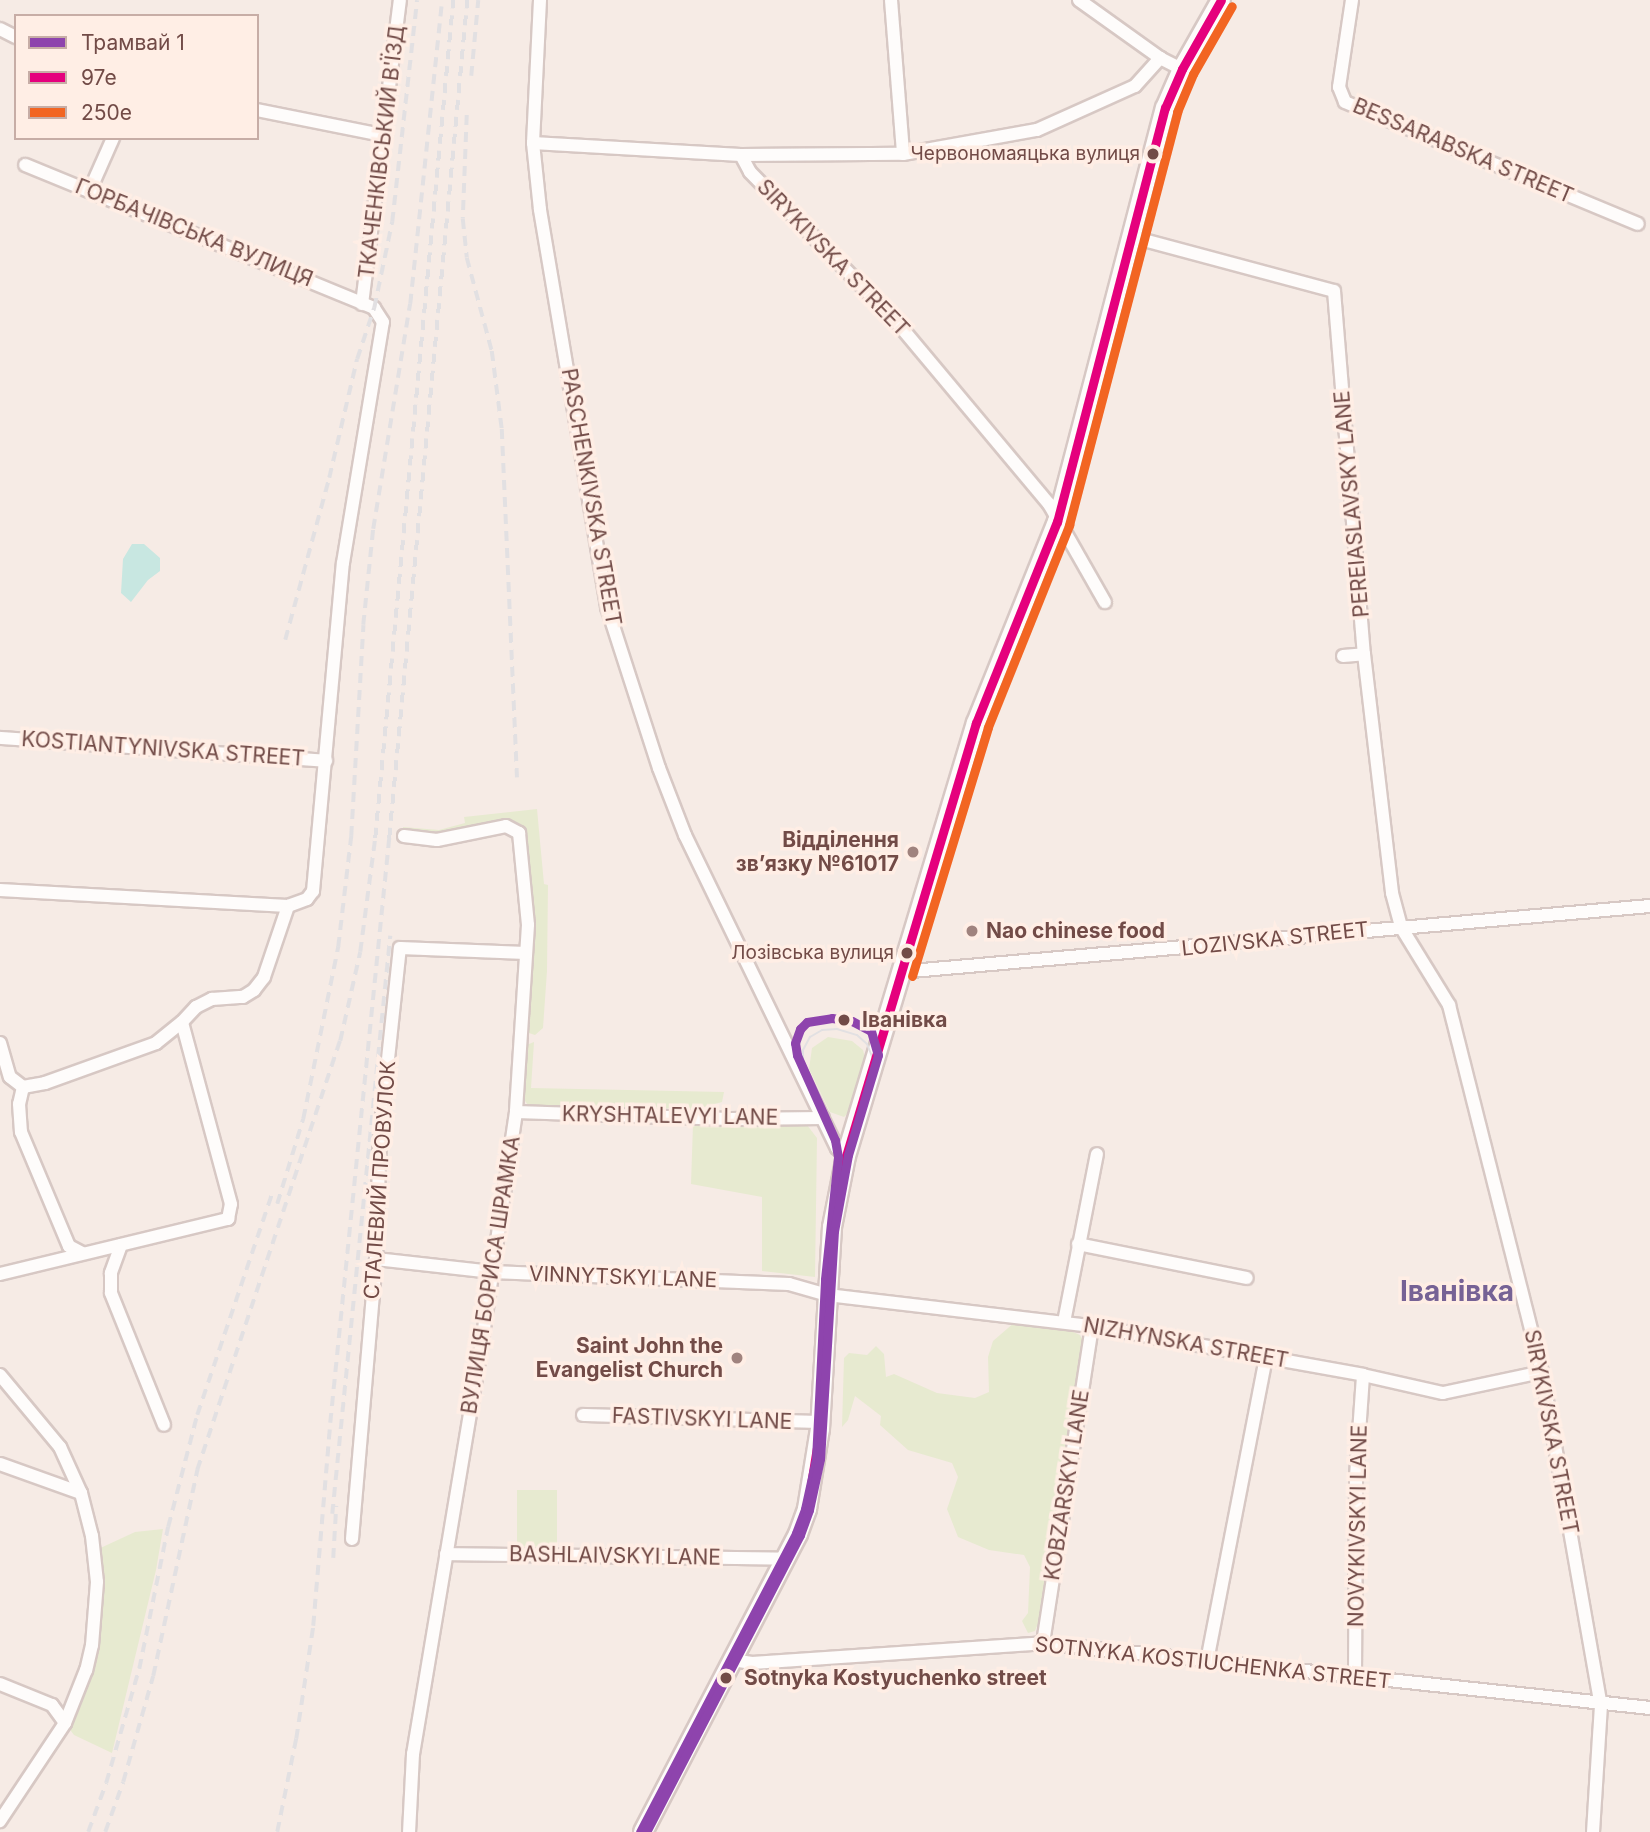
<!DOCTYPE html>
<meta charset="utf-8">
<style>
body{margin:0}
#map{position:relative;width:1650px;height:1832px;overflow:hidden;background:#f6ebe5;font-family:Inter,sans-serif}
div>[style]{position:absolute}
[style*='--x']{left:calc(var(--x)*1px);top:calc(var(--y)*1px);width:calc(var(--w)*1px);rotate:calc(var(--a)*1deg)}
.green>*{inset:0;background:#e7ead0;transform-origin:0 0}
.water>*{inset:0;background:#c8e7e1}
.roads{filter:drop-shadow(2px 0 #d7c8c4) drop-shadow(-2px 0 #d7c8c4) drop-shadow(0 2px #d7c8c4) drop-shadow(0 -2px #d7c8c4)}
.street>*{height:12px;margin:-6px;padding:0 6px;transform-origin:6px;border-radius:6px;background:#fefcfb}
.secondary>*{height:18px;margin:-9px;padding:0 9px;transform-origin:9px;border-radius:9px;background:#fefcfb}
.tram>*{height:2px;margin:-1px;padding:0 1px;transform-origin:1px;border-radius:1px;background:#e2e0e2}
.rail>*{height:3.5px;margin-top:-1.75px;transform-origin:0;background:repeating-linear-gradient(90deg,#e2e0e2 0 10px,transparent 0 17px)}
.bus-1>*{height:9px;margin:-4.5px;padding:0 4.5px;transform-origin:4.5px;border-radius:4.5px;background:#e5007d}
.bus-2>*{height:9px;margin:-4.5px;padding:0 4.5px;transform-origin:4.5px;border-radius:4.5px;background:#f26522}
.tram-1>*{height:9px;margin:-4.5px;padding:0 4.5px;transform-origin:4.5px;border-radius:4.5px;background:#8e44ad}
.dots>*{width:19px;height:19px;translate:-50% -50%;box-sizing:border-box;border:4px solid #ffeee5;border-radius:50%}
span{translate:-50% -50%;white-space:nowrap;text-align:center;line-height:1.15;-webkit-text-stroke:7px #ffeee5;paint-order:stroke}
.bus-label{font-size:19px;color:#724b47}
.right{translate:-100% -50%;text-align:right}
.street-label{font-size:21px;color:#724b47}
.poi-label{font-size:21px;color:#724b47;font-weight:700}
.left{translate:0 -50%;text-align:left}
.stop-label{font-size:21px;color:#724b47;font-weight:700}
.district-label{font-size:28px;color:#766295;font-weight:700}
.legend{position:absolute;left:14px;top:14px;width:245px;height:126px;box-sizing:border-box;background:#ffeee5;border:2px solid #c7ada6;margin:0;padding:9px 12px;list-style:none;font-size:21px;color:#724b47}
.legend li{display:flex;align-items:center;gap:14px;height:35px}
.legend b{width:35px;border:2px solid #c7ada6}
</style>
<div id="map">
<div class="green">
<div style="clip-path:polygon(537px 809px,544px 884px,548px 885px,547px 971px,543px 1028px,535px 1035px,526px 1032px,534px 954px,521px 831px,437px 838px,403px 833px,403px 827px,439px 830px,465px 823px,464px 817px)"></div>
<div style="clip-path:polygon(828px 1037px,852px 1041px,863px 1050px,866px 1062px,850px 1111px,844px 1117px,830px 1112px,809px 1069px,812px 1048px)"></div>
<div style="clip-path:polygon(534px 1042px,531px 1088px,724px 1092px,722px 1102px,697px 1109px,528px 1105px,522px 1097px,524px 1046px)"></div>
<div style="clip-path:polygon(693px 1124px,807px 1125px,817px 1138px,815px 1277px,762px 1271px,762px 1197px,691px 1184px)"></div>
<div style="clip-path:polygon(1015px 1322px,1064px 1328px,1080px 1335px,1084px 1343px,1039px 1621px,1035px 1631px,1028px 1633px,1022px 1621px,1028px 1613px,1030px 1567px,1024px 1555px,989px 1550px,958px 1537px,947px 1509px,958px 1477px,952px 1463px,908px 1450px,880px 1425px,881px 1416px,855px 1396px,848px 1420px,842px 1427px,844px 1358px,849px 1353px,867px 1355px,876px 1346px,884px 1354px,886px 1377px,894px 1374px,937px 1393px,975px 1398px,989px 1392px,988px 1357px,993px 1341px)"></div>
<div style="left:517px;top:1490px;width:40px;height:62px"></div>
<div style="clip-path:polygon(163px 1529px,156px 1570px,112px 1753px,74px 1735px,65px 1723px,86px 1670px,94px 1551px,135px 1532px)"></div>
</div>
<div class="water">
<div style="clip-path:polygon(132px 544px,144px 544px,160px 558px,160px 571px,148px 580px,131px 602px,121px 593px,123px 559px)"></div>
</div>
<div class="roads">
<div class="street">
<div style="--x:540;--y:0;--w:143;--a:92.8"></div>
<div style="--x:533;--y:143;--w:67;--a:84"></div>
<div style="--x:540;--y:210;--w:403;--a:80.4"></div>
<div style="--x:607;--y:607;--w:169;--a:72.1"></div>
<div style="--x:659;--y:768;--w:72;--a:68.8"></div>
<div style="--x:685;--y:835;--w:348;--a:64.1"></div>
<div style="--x:837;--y:1148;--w:12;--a:42"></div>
<div style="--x:891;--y:0;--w:154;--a:85.5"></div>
<div style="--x:1079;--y:0;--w:100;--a:35.6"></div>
<div style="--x:1160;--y:58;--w:25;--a:27"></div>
<div style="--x:1352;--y:0;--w:88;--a:98.5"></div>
<div style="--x:1339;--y:87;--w:16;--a:68"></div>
<div style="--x:1345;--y:102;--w:317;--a:22.6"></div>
<div style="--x:0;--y:29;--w:18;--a:27"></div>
<div style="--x:257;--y:110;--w:127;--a:11.3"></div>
<div style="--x:533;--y:143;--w:208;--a:3.3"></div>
<div style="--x:741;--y:155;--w:19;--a:62"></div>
<div style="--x:750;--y:172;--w:207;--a:45.6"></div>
<div style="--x:895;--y:320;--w:240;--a:50.1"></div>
<div style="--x:1049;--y:504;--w:113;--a:60.3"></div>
<div style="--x:741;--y:155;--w:162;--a:-0.4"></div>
<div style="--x:903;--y:154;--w:136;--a:-10.2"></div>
<div style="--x:1037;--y:130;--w:107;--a:-24.2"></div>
<div style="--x:1135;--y:86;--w:38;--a:-48"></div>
<div style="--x:90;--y:190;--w:57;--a:-66.1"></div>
<div style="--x:1129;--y:236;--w:212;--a:15"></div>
<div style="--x:1334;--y:291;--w:364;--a:85.3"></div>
<div style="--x:1364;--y:654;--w:241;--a:83.3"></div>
<div style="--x:1392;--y:893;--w:35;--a:75"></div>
<div style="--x:1401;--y:927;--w:92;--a:58.4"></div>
<div style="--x:1449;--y:1005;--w:379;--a:75.8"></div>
<div style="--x:1542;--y:1372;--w:338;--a:80"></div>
<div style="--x:1601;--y:1705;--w:127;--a:93.6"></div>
<div style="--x:362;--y:304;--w:306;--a:-82.9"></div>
<div style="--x:1343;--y:656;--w:21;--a:-5"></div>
<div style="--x:0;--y:738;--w:327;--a:4"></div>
<div style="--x:404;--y:836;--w:33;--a:7"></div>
<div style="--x:437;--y:840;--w:70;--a:-11.5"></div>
<div style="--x:506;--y:826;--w:15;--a:28"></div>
<div style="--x:519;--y:833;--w:92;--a:84.4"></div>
<div style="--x:528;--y:925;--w:187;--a:93.7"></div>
<div style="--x:516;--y:1112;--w:239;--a:98.4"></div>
<div style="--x:481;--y:1348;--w:412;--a:99.5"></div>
<div style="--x:413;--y:1754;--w:78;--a:92.9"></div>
<div style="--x:0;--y:890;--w:288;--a:3.2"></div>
<div style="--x:288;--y:906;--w:20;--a:-20"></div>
<div style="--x:307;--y:899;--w:10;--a:-53"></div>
<div style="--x:313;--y:891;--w:329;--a:-84.8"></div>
<div style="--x:343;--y:563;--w:244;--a:-80.6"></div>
<div style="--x:383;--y:322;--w:17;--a:-123"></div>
<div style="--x:374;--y:308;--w:377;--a:-157.7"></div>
<div style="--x:900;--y:972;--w:753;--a:-5.03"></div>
<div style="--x:0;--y:1043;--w:35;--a:74"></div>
<div style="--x:10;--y:1077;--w:16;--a:38"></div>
<div style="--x:23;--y:1087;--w:17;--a:103"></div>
<div style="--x:19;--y:1104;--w:28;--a:86"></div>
<div style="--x:21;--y:1132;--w:124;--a:67.2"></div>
<div style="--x:69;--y:1246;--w:15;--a:28"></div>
<div style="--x:23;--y:1087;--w:22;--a:-10"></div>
<div style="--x:45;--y:1083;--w:118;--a:-19.8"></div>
<div style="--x:156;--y:1043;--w:33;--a:-39"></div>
<div style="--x:516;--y:1112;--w:214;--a:1.9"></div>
<div style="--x:730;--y:1119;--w:93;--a:-0.6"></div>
<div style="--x:1078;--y:1244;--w:172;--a:11.4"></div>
<div style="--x:121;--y:1245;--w:30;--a:110"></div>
<div style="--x:111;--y:1273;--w:20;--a:90"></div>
<div style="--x:111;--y:1293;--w:142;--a:68.1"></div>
<div style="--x:376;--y:1259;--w:117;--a:6.4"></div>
<div style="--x:492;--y:1272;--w:297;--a:2.3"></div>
<div style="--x:789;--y:1284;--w:40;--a:16"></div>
<div style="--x:827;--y:1295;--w:267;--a:6.7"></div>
<div style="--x:1092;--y:1326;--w:275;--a:10.2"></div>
<div style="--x:1363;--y:1375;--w:82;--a:12.7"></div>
<div style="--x:1443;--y:1393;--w:101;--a:-12"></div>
<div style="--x:0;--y:1274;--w:235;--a:-13.6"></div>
<div style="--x:228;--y:1219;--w:15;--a:-79"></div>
<div style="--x:231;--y:1204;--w:188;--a:-105.1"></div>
<div style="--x:182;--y:1022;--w:21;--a:-47"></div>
<div style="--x:196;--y:1007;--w:18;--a:-27"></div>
<div style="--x:212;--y:999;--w:31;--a:-4"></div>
<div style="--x:243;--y:997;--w:13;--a:-32"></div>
<div style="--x:254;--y:990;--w:16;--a:-52"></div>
<div style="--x:264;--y:977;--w:75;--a:-71.3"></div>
<div style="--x:1064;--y:1322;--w:171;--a:-78.9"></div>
<div style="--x:0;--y:1375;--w:94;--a:50.2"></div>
<div style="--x:60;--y:1447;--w:51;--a:65.5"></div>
<div style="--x:81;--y:1493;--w:44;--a:75.7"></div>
<div style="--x:92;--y:1536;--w:46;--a:83.8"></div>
<div style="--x:97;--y:1582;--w:63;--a:94.5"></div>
<div style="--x:92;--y:1645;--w:26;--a:103"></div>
<div style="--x:86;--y:1670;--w:57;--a:111.6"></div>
<div style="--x:65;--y:1723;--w:118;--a:123.6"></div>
<div style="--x:583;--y:1415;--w:238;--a:1.7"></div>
<div style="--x:0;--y:1464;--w:86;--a:19.7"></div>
<div style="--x:352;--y:1539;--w:281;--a:-85.1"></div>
<div style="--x:376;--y:1259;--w:125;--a:-88.2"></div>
<div style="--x:380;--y:1134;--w:187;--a:-83.9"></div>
<div style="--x:400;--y:948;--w:126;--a:2.3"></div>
<div style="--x:446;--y:1554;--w:339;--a:0.8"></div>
<div style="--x:1043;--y:1643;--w:321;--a:-81.2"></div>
<div style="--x:733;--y:1660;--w:19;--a:9"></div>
<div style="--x:752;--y:1663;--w:292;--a:-3.9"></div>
<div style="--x:1043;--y:1643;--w:610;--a:6.11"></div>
<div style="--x:1207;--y:1661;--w:309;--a:-79"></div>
<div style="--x:1355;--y:1677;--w:201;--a:-89.7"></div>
<div style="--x:1356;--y:1476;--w:101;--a:-86"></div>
<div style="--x:0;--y:1684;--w:56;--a:22"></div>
<div style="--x:52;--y:1705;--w:22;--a:54"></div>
</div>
<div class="secondary">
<div style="--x:643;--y:1832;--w:336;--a:-62.5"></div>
<div style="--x:798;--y:1534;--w:27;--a:-70"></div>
<div style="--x:807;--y:1509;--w:81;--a:-80.8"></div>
<div style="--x:820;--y:1429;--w:202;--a:-86.6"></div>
<div style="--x:832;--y:1227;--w:72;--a:-78.8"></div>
<div style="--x:846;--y:1156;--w:452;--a:-73.3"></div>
<div style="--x:976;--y:723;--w:217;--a:-68.1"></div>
<div style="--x:1057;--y:522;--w:428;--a:-75.4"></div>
<div style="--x:1165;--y:108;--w:43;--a:-66.4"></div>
<div style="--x:1182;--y:69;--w:79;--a:-60.5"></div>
</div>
</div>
<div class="tram">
<div style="--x:803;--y:1069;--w:19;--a:-90"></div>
<div style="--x:803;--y:1050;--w:15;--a:-62"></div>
<div style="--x:810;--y:1037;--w:14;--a:-30"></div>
<div style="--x:822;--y:1030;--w:15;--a:-4"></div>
<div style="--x:837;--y:1029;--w:21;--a:17"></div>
<div style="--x:857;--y:1035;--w:13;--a:42"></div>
<div style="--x:867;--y:1044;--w:18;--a:68"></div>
<div style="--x:874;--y:1061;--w:16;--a:97"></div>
</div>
<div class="rail">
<div style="--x:471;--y:76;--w:76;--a:-84.7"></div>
<div style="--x:467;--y:115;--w:104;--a:92.2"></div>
<div style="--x:463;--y:219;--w:39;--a:84"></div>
<div style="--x:467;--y:258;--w:96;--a:75"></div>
<div style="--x:492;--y:351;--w:79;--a:82.7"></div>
<div style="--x:502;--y:429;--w:349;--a:87.5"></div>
<div style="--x:285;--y:640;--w:168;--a:-74.8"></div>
<div style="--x:329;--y:478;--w:122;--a:-76.8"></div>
<div style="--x:357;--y:359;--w:54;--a:-71.6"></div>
<div style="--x:374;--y:308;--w:88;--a:-78.2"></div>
<div style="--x:392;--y:222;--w:223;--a:-83.6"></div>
<div style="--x:277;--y:1204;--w:89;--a:-73"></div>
<div style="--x:303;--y:1119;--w:176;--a:-78.5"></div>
<div style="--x:338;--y:947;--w:112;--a:-83.3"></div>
<div style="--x:351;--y:836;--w:211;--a:-86.7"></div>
<div style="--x:363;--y:625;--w:97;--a:-84.1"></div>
<div style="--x:373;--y:529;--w:228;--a:-80.7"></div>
<div style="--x:410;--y:304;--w:306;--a:-84"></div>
<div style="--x:332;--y:1514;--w:581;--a:-84.27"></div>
<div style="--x:333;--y:1558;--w:52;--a:-86.7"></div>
<div style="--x:88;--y:1832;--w:52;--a:-69.8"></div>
<div style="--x:106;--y:1783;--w:119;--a:-73.9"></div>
<div style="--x:139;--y:1669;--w:145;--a:-78.5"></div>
<div style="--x:168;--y:1527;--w:116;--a:-75.5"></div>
<div style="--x:197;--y:1415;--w:237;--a:-71.3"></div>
<div style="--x:105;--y:1832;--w:53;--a:-70.2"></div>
<div style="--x:123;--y:1782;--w:110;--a:-74.2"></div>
<div style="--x:153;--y:1676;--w:211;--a:-77.9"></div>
<div style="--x:197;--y:1470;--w:452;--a:-71.6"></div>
<div style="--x:340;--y:1041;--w:91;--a:-77.3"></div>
<div style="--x:360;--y:952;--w:115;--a:-82.5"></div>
<div style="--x:375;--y:838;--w:842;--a:-84.68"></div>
<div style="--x:277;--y:1832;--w:95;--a:-78.5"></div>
<div style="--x:296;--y:1739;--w:114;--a:-81.4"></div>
<div style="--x:313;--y:1626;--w:204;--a:-85.2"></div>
<div style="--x:330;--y:1423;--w:588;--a:-84.24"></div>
<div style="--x:389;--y:838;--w:842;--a:-84.68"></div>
</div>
<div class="bus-1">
<div style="--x:643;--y:1832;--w:336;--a:-62.5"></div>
<div style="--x:798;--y:1534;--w:27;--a:-70"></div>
<div style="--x:807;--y:1509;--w:81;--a:-80.8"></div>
<div style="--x:820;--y:1429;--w:202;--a:-86.6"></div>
<div style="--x:832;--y:1227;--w:72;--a:-78.8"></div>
<div style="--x:846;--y:1156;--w:452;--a:-73.3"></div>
<div style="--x:976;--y:723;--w:217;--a:-68.1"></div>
<div style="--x:1057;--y:522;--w:428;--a:-75.4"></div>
<div style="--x:1165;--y:108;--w:43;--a:-66.4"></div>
<div style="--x:1182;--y:69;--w:79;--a:-60.5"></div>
</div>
<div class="bus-2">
<div style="--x:912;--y:976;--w:260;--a:-73"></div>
<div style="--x:988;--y:727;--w:218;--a:-68.1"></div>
<div style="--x:1069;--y:525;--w:427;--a:-75.3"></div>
<div style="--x:1177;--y:112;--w:41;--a:-67.2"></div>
<div style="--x:1193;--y:74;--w:78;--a:-60.2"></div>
</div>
<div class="tram-1">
<div style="--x:640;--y:1832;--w:337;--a:-62.4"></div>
<div style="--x:796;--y:1533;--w:26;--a:-69"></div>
<div style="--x:805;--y:1509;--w:51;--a:-77.6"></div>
<div style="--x:816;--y:1459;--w:180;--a:-87.1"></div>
<div style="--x:825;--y:1279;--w:123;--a:-83.9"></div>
<div style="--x:838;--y:1157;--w:17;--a:-100"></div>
<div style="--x:835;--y:1140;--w:93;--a:-114.1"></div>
<div style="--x:797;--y:1055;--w:12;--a:-99"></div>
<div style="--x:795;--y:1043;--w:15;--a:-70"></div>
<div style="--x:800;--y:1029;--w:10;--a:-45"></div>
<div style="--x:807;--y:1022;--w:25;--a:-9"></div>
<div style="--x:832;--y:1018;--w:20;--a:9"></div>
<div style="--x:852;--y:1021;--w:21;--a:28"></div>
<div style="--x:871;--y:1031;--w:25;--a:74"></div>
<div style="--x:878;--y:1055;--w:104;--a:106.7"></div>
<div style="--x:848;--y:1155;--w:77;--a:100.4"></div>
<div style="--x:834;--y:1231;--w:228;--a:93.5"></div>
<div style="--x:820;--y:1459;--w:52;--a:102.2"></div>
<div style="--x:809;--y:1510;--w:27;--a:110"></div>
<div style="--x:800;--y:1535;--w:335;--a:117.4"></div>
</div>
<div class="dots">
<div style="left:1153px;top:154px;background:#724b47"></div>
<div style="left:913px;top:852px;background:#a0837e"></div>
<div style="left:972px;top:931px;background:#a0837e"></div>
<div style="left:907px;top:953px;background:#724b47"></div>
<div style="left:844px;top:1020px;background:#724b47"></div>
<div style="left:737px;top:1358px;background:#a0837e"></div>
<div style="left:726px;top:1678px;background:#724b47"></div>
</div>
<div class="bus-label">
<span class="right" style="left:1140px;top:154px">Червономаяцька вулиця</span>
<span class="right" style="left:894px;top:953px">Лозівська вулиця</span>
</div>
<div class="street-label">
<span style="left:1463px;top:151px;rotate:23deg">BESSARABSKA STREET</span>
<span style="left:382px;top:152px;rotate:-83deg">ТКАЧЕНКІВСЬКИЙ В'ЇЗД</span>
<span style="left:194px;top:233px;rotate:22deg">ГОРБАЧІВСЬКА ВУЛИЦЯ</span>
<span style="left:833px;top:258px;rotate:46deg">SIRYKIVSKA STREET</span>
<span style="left:591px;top:497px;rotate:80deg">PASCHENKIVSKA STREET</span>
<span style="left:1352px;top:504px;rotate:-95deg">PEREIASLAVSKY LANE</span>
<span style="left:163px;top:749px;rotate:4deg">KOSTIANTYNIVSKA STREET</span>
<span style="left:1275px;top:939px;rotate:-6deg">LOZIVSKA STREET</span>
<span style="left:670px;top:1116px;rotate:1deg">KRYSHTALEVYI LANE</span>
<span style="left:380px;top:1180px;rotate:-86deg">СТАЛЕВИЙ ПРОВУЛОК</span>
<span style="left:491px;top:1275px;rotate:-81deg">ВУЛИЦЯ БОРИСА ШРАМКА</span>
<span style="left:623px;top:1277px;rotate:2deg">VINNYTSKYI LANE</span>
<span style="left:1186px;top:1343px;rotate:10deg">NIZHYNSKA STREET</span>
<span style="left:702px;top:1419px;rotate:2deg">FASTIVSKYI LANE</span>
<span style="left:1551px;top:1432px;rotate:79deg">SIRYKIVSKA STREET</span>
<span style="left:1067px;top:1485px;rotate:-81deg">KOBZARSKYI LANE</span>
<span style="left:1358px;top:1526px;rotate:-89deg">NOVYKIVSKYI LANE</span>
<span style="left:615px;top:1556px;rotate:1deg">BASHLAIVSKYI LANE</span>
<span style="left:1213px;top:1663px;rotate:6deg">SOTNYKA KOSTIUCHENKA STREET</span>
</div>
<div class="poi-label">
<span class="right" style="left:899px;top:852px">Відділення<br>зв’язку №61017</span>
<span class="left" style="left:986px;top:931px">Nao chinese food</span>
<span class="right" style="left:723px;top:1358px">Saint John the<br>Evangelist Church</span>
</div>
<div class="stop-label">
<span class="left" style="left:862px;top:1020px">Іванівка</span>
<span class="left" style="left:744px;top:1678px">Sotnyka Kostyuchenko street</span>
</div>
<div class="district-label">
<span style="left:1457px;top:1291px">Іванівка</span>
</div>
<ul class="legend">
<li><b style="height:9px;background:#8e44ad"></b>Трамвай 1</li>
<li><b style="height:9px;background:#e5007d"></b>97е</li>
<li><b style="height:9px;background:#f26522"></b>250е</li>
</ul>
</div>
